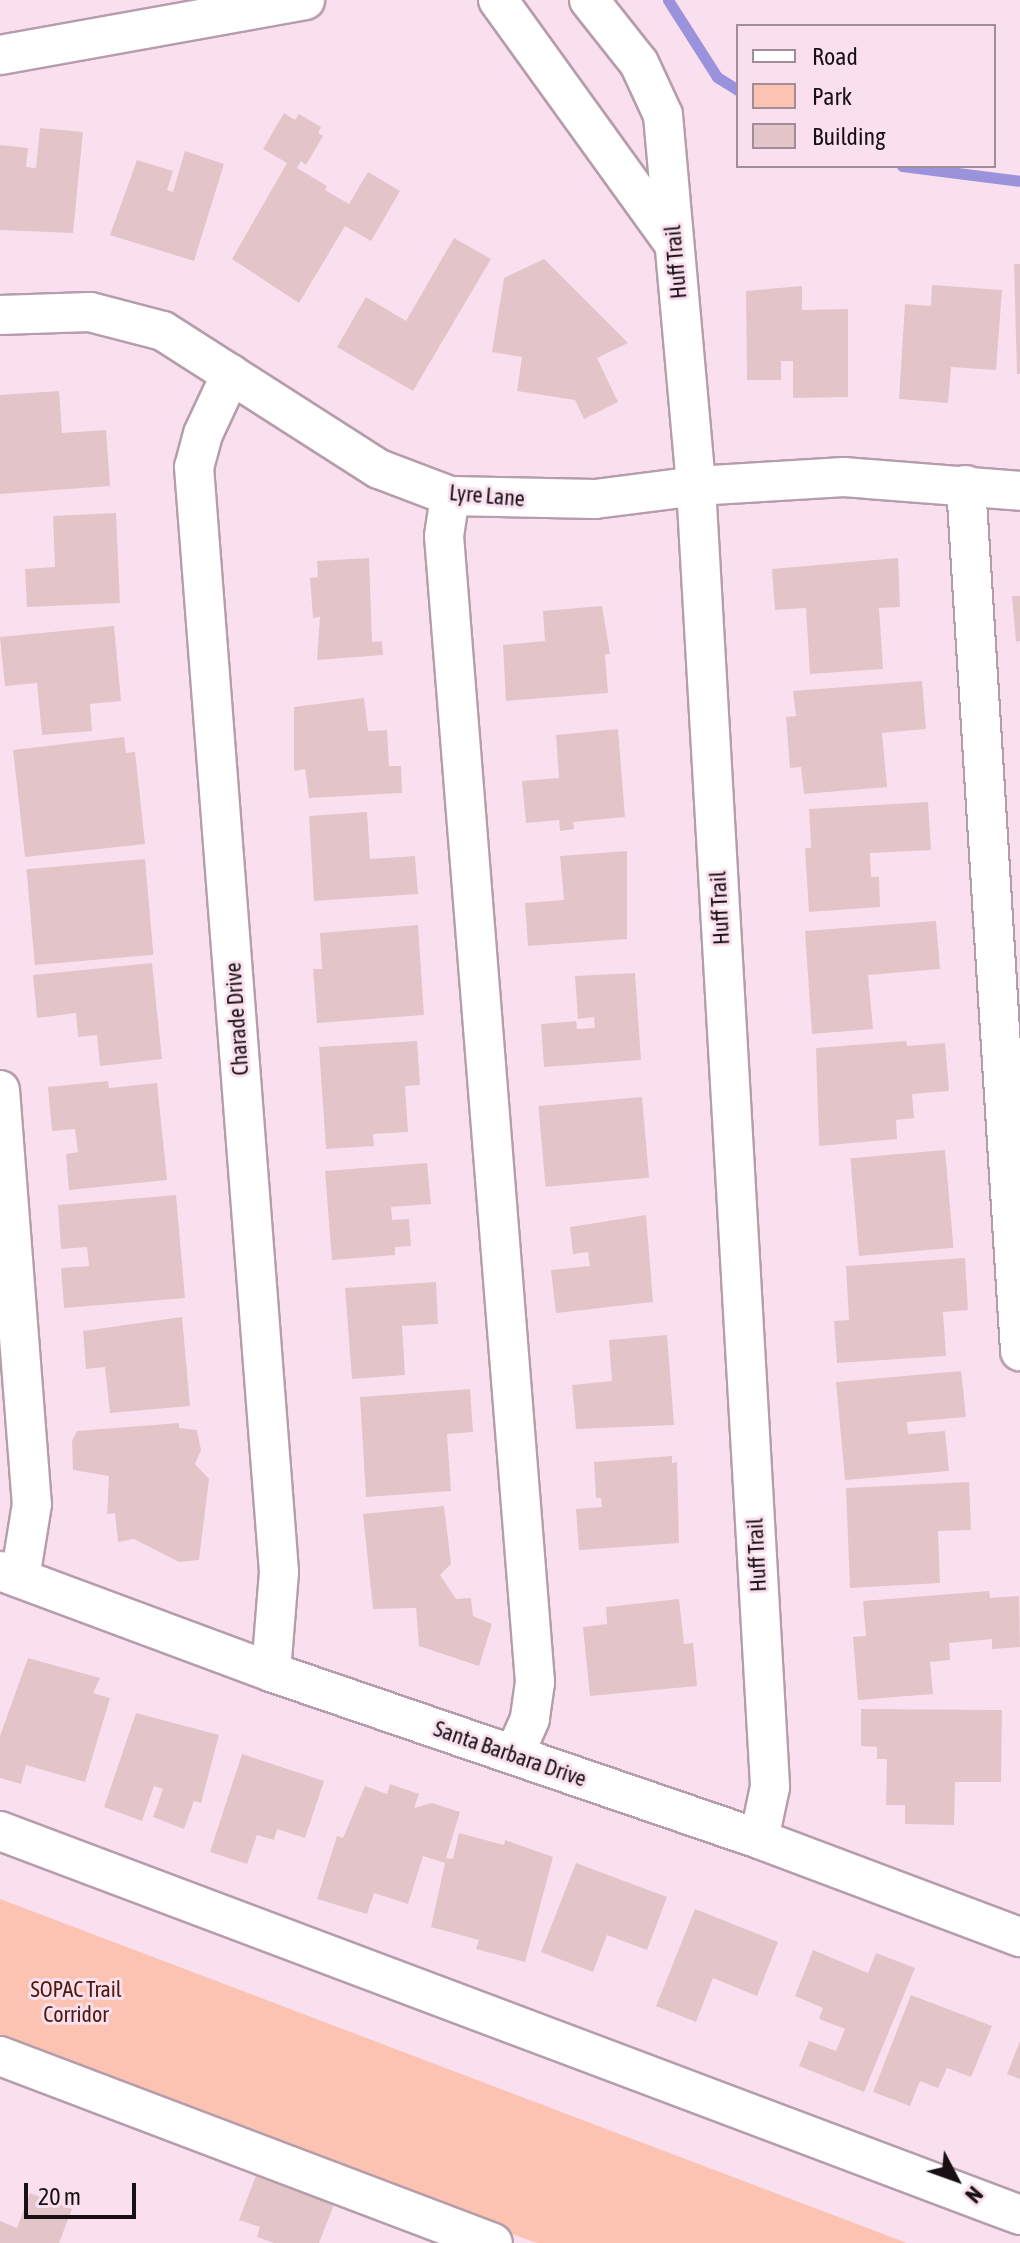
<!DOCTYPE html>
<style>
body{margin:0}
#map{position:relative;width:1020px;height:2243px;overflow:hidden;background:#fae0ee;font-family:"Asap Condensed",sans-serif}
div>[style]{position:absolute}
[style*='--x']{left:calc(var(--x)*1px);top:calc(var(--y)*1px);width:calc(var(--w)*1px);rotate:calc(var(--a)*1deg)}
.green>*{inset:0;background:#fcc3b3}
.stream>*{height:11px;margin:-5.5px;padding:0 5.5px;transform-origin:5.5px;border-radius:5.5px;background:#9b92dc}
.building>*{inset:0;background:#e3c5c9;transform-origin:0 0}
.roads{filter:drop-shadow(2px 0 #b69dab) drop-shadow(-2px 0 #b69dab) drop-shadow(0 2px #b69dab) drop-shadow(0 -2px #b69dab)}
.minor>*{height:38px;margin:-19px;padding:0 19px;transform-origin:19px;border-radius:19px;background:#fff}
span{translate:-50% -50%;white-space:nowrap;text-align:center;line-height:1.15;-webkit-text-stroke:6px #fae0ee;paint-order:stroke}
.street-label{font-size:22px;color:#181015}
.park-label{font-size:22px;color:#4d190a}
.legend{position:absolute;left:736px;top:24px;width:260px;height:144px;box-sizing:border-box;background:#fae0ee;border:2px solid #a08d97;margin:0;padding:10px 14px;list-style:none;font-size:24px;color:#181015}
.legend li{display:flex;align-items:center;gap:16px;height:40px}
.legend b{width:40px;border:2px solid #a08d97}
.north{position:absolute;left:916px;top:2139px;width:80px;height:80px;-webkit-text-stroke:6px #fae0ee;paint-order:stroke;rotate:131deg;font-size:22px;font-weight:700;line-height:32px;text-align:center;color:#181015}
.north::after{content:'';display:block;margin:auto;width:28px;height:36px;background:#181015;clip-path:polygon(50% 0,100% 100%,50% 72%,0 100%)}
.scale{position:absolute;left:24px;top:2183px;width:112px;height:36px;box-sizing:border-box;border:4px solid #181015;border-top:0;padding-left:10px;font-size:24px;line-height:28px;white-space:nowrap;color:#181015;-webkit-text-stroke:6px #fae0ee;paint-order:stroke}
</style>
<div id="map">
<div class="green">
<div style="clip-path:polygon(0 1899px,907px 2243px,537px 2243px,0 2048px)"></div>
</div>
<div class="stream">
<div style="--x:668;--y:0;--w:91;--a:57.5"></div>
<div style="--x:717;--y:77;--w:25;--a:32"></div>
<div style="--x:902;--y:166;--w:119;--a:7.2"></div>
</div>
<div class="building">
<div style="clip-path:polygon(284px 113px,295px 120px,299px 114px,321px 127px,318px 133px,323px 136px,306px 165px,301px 161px,297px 168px,327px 186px,325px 190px,349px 204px,368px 172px,400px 191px,371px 241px,345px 226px,299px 303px,232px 259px,287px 163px,263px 149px)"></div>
<div style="clip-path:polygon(40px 128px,83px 132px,73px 233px,0 230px,0 145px,28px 148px,26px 167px,36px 168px)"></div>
<div style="clip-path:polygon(185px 151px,224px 164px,194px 261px,110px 235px,137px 160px,173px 171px,167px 190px,173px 192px)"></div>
<div style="clip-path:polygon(454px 238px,491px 259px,413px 391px,337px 347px,366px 297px,406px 321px)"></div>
<div style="clip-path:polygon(544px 259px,628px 343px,597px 358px,618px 402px,584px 419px,575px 400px,517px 391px,522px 357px,492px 352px,504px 278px)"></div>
<div style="clip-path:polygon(1014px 264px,1020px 264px,1020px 374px,1017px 374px)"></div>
<div style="clip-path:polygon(932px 285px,1002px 290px,996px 370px,951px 367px,948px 403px,899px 399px,905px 304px,931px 306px)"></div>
<div style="clip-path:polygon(802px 286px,802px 310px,848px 309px,848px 397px,793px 398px,793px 361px,781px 361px,781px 380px,747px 380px,746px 291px)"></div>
<div style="clip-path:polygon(59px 391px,62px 433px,106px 430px,110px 486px,0 494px,0 395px)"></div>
<div style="clip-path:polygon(116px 513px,120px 603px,27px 607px,25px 569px,55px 567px,53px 516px)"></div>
<div style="clip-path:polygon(369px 558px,372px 642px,382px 641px,383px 655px,317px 660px,320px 617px,313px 618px,310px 578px,318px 577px,317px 561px)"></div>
<div style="clip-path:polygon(898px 558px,900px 607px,879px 608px,883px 669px,810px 674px,806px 608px,775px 610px,772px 569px)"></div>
<div style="clip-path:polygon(1012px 596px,1020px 596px,1020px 641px,1016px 642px)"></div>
<div style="clip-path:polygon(602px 606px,610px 654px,605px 654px,608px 693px,506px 701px,503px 645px,545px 641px,543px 611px)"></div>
<div style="clip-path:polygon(114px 626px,121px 701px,90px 704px,92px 731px,42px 735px,37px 683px,5px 686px,0 637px)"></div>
<div style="clip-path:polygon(922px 681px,926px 729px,882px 733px,887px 787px,804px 794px,801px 767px,790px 768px,786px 717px,796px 716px,793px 691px)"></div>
<div style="clip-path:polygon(364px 698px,368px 731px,387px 730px,389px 766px,401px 766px,402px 793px,309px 798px,305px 769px,294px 771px,294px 707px)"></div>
<div style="clip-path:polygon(618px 729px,625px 817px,573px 822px,574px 829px,560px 831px,559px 820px,526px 823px,522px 781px,559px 778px,556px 735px)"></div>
<div style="clip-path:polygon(124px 737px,126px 753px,135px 752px,145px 844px,25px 857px,13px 750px)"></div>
<div style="clip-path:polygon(928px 802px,931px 850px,870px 853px,871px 877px,879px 877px,880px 907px,809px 912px,805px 848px,811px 848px,809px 809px)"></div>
<div style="clip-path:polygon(367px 812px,370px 859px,415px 856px,418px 894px,314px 901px,309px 816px)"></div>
<div style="clip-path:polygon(627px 851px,627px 939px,528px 946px,525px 903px,564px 900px,560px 856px)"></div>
<div style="left:145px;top:859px;width:96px;height:119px;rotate:85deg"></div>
<div style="clip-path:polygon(936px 921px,940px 969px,868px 975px,873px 1029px,812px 1034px,805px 931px)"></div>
<div style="clip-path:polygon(418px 925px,424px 1015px,317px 1023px,313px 969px,322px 969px,320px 933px)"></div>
<div style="clip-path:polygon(152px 963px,162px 1059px,100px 1066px,97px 1035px,78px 1037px,76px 1013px,37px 1018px,33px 975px)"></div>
<div style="clip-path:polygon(635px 973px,641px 1060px,544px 1067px,541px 1024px,576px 1021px,577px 1029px,595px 1028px,594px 1017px,578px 1019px,575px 976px)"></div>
<div style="clip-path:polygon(417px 1041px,420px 1085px,405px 1086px,408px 1132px,373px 1134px,374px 1146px,326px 1149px,319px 1047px)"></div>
<div style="clip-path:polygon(906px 1041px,907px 1046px,945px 1043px,949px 1091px,912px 1094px,914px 1118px,896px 1120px,897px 1139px,819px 1146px,816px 1048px)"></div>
<div style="clip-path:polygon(108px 1081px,109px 1088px,157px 1083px,167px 1180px,69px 1190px,66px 1154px,78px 1152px,75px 1129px,52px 1131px,48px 1087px)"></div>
<div style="left:642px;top:1097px;width:81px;height:104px;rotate:85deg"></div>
<div style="left:945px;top:1150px;width:98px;height:95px;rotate:85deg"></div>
<div style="clip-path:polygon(427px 1163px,431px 1204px,391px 1207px,392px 1220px,409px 1219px,411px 1246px,395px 1247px,395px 1255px,332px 1260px,325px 1171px)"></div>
<div style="clip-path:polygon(176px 1195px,185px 1298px,64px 1308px,61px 1268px,89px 1266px,87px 1247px,61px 1249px,58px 1205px)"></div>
<div style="clip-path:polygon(646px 1215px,653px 1302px,556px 1313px,551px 1270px,590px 1266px,588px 1252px,573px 1254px,570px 1227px)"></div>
<div style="clip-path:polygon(965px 1258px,968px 1310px,943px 1312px,946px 1356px,837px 1363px,834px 1321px,849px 1320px,846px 1266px)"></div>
<div style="clip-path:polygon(436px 1282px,438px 1324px,402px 1326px,405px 1375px,352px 1379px,345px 1288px)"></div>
<div style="clip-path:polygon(182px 1317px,190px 1406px,110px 1413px,105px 1367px,86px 1369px,83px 1331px)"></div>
<div style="clip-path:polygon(667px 1335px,674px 1425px,576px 1429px,572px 1385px,612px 1381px,609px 1340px)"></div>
<div style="clip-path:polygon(961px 1371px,966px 1417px,907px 1422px,908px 1434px,945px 1431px,949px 1471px,845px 1480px,836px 1382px)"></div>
<div style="clip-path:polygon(470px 1389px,473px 1432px,447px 1434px,451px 1491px,366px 1497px,360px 1397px)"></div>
<div style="clip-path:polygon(179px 1423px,179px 1428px,197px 1430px,201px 1450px,195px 1464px,209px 1479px,199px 1560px,179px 1562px,134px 1539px,118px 1542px,115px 1513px,107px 1514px,109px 1476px,73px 1470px,72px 1441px,77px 1431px)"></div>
<div style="clip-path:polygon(672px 1456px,672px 1463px,677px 1462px,679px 1543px,579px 1550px,576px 1509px,602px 1507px,601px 1498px,596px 1498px,594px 1462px)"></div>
<div style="clip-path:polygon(969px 1482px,971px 1530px,938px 1531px,940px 1583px,850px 1588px,846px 1488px)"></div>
<div style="clip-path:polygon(444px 1506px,451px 1564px,440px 1575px,456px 1599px,471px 1598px,473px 1616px,492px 1624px,479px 1666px,419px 1646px,416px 1608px,373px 1609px,363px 1514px)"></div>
<div style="clip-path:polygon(989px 1591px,990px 1598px,1019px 1596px,1020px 1647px,992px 1649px,992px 1639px,949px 1643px,950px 1660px,930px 1662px,933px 1694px,858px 1700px,853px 1637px,866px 1636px,863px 1601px)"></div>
<div style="clip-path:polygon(679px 1599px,684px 1644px,693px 1643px,697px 1686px,590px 1696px,583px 1627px,607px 1624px,606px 1607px)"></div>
<div style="clip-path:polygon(28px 1658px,100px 1678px,93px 1693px,110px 1698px,85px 1782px,26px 1765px,21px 1784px,0 1778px,0 1736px)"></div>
<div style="clip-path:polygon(861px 1709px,1002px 1710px,1001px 1782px,955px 1782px,954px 1825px,905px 1824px,905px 1805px,886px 1805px,887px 1759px,877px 1759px,877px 1747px,861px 1746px)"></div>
<div style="clip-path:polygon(136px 1713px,219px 1735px,201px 1803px,194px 1801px,184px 1829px,153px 1817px,163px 1789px,154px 1786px,142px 1821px,104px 1807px)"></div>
<div style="clip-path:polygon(242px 1754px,324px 1781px,305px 1838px,277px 1829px,274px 1840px,257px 1835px,247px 1864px,210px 1852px)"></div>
<div style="clip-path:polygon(390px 1784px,419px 1794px,414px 1808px,432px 1803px,460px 1812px,446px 1858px,453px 1859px,459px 1833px,504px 1845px,505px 1840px,553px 1857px,525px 1962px,476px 1949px,479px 1940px,431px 1927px,445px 1863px,423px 1856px,408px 1904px,374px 1893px,367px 1914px,317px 1899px,337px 1836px,343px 1838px,365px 1786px,387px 1794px)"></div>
<div style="clip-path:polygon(576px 1863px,667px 1897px,647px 1950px,607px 1935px,593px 1972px,541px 1952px)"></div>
<div style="clip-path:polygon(695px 1909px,778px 1942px,757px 1996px,713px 1978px,696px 2022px,656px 2006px)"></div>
<div style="clip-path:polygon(813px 1950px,868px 1973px,876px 1953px,915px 1968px,864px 2092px,799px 2066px,809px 2041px,836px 2051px,845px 2029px,819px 2019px,823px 2008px,795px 1996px)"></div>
<div style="clip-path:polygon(911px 1995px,992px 2026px,971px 2077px,947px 2068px,938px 2088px,920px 2081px,910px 2106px,873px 2092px)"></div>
<div style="clip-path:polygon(1020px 2041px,1020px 2079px,1007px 2074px)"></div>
<div style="clip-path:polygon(257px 2173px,335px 2202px,319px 2243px,274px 2243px,257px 2237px,260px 2227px,239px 2220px)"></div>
<div style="clip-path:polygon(30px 2193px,72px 2209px,59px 2243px,0 2243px,0 2221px,17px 2228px)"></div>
</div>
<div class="roads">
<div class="minor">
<div style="--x:498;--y:0;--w:299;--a:54.2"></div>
<div style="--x:589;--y:0;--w:80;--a:51.6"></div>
<div style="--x:639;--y:63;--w:57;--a:65.2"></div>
<div style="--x:663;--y:115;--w:372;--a:84.9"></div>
<div style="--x:696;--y:486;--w:1303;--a:86.74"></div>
<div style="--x:770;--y:1787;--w:53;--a:101.9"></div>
<div style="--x:0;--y:55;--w:310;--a:-10.2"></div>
<div style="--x:0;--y:315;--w:90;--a:-1.9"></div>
<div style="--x:90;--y:312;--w:75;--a:14.6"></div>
<div style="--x:163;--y:331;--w:256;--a:32.6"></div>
<div style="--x:379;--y:469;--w:76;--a:20.8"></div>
<div style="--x:450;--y:496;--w:145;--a:1.2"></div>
<div style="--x:595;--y:499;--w:102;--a:-7.3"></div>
<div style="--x:696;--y:486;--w:148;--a:-3.5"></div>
<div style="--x:844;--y:477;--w:177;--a:4.5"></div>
<div style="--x:231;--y:374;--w:66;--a:115"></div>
<div style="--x:203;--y:434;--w:34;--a:105"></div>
<div style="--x:194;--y:467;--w:1108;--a:85.6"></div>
<div style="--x:279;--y:1572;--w:100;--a:94.6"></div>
<div style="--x:966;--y:485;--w:868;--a:86.43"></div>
<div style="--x:450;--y:496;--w:40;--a:98.5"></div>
<div style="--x:444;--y:536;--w:1150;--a:85.46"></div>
<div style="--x:535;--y:1682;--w:37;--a:98"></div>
<div style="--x:530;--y:1719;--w:39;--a:114"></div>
<div style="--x:0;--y:1090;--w:415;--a:85.6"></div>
<div style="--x:32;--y:1504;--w:75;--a:99.2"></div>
<div style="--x:0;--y:1571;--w:289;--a:20.4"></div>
<div style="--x:271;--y:1672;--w:516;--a:18.89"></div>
<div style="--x:759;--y:1839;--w:279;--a:20.6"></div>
<div style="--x:0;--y:1831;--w:1090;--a:20.63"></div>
<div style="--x:0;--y:2056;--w:527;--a:20.77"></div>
</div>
</div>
<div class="street-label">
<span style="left:676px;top:262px;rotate:-95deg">Huff Trail</span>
<span style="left:487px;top:496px;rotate:5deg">Lyre Lane</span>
<span style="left:720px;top:908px;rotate:-93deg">Huff Trail</span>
<span style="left:237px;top:1019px;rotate:-94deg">Charade Drive</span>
<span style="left:757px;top:1555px;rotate:-93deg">Huff Trail</span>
<span style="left:510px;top:1754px;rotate:19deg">Santa Barbara Drive</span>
</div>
<div class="park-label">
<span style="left:76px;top:2002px">SOPAC Trail<br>Corridor</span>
</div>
<ul class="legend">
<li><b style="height:10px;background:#fff"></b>Road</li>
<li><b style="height:22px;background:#fcc3b3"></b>Park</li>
<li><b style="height:22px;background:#e3c5c9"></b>Building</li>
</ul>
<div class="north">N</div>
<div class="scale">20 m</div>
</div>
